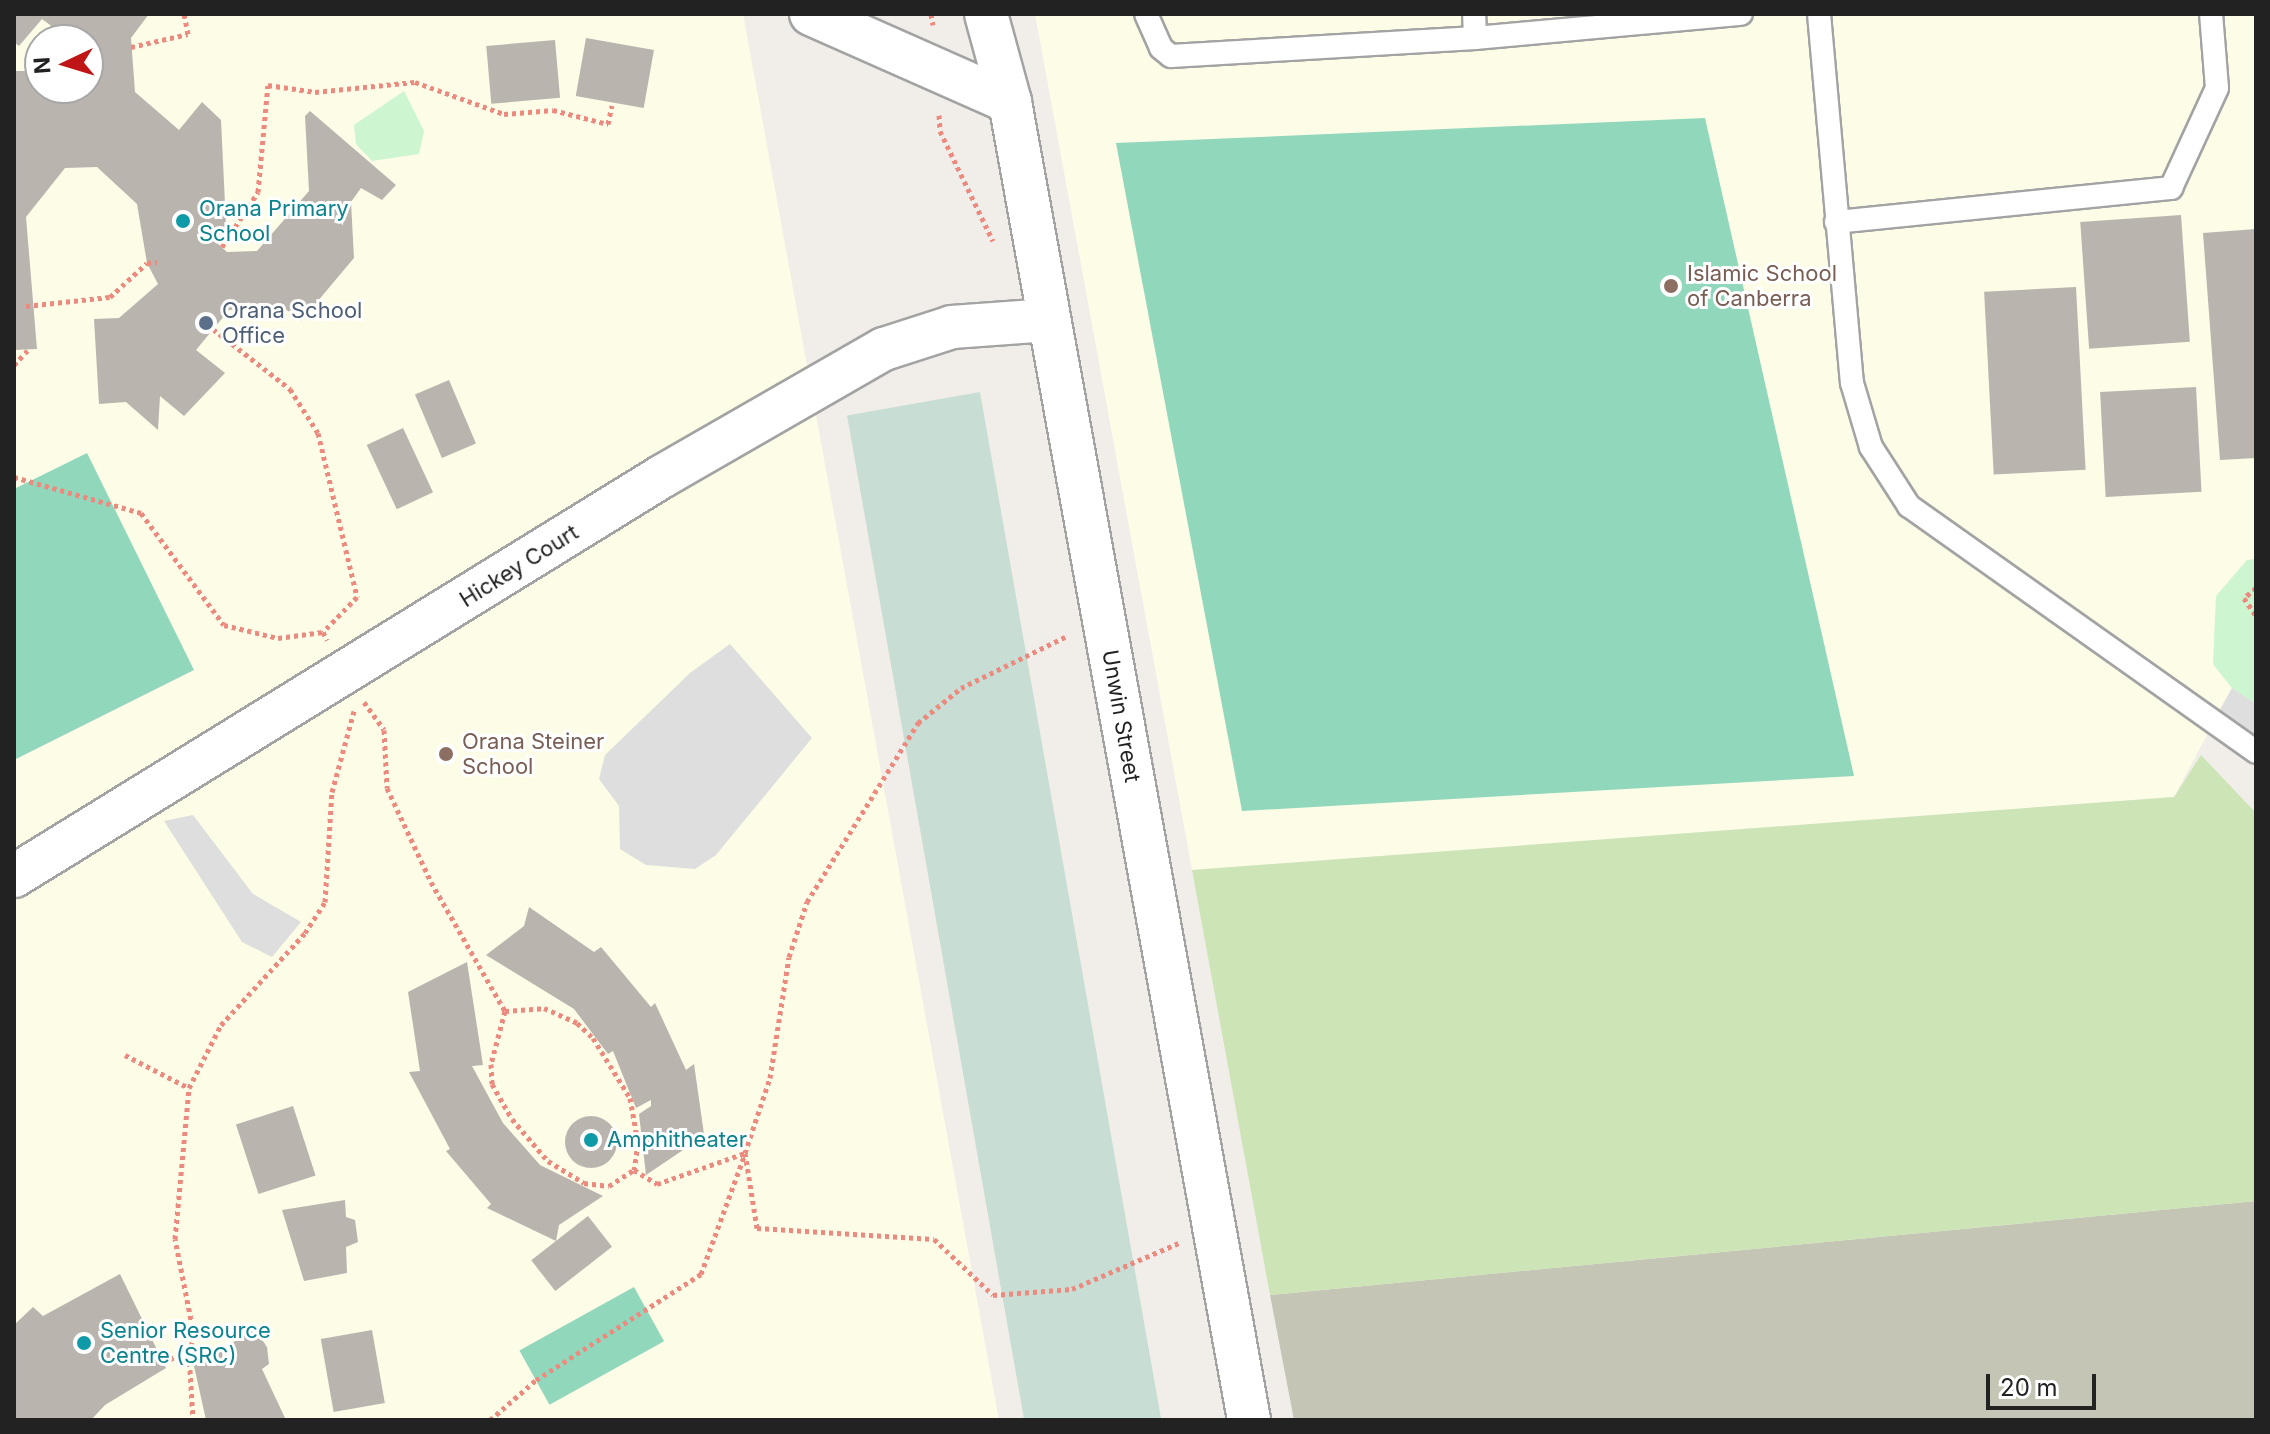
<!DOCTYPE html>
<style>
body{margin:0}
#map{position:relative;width:2270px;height:1434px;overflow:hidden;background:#f1eeea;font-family:Inter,sans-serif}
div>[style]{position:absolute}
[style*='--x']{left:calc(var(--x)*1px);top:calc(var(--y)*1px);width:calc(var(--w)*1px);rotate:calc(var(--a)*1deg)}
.education>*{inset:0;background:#fcfce7}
.construction>*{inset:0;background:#c5c5b6}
.grass>*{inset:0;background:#cde5b6}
.wetland>*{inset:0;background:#c8ddd3;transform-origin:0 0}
.park>*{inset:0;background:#cdf5d0}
.pitch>*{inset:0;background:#90d7bc;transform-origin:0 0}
.parking>*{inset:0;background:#dedede}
.building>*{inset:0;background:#bab4af;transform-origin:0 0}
.round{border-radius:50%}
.path>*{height:5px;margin-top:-2.5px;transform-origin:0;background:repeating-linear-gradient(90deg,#ec8a7f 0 4px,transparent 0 8px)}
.roads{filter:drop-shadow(2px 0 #a3a3a3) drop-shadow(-2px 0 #a3a3a3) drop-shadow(0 2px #a3a3a3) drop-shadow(0 -2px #a3a3a3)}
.service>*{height:22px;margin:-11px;padding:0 11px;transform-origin:11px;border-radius:11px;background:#fff}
.minor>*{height:42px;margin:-21px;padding:0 21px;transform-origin:21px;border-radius:21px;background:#fff}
.dots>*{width:22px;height:22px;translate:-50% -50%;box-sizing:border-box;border:4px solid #fff;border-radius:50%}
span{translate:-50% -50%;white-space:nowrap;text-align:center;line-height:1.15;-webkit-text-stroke:6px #fff;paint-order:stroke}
.culture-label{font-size:22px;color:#0d838f}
.left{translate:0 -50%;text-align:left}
.education-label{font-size:22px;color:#785e54}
.service-label{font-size:22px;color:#4e5e75}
.street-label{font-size:22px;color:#222}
.frame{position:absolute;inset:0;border:16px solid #222;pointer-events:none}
.north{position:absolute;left:24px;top:24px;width:80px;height:80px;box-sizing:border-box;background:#fff;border:2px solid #a7a7a7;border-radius:50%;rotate:266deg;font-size:22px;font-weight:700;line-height:32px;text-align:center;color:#222}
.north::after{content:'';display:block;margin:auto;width:28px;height:36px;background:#bf1516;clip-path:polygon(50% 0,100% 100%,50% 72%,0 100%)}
.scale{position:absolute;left:1986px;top:1374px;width:110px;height:36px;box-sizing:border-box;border:4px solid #222;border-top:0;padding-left:10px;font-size:24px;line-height:28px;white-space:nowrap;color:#222;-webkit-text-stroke:6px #fff;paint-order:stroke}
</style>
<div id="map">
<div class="education">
<div style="clip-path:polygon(evenodd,14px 14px,743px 14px,999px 1420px,14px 1420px,14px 14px,40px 40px,88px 40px,88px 88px,40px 88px,40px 40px)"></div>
<div style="clip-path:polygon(1035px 14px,2256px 14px,2256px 559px,2247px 560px,2213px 664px,2232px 688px,2174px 797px,1192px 870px)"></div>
</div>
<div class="construction">
<div style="clip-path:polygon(2256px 1201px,2256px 1420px,1294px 1420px,1270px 1295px)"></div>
</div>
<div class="grass">
<div style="clip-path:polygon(2201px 755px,2256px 813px,2256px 1201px,1270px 1295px,1192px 870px,2174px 797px)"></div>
</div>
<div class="wetland">
<div style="left:980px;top:392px;width:1045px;height:135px;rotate:80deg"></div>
</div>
<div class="park">
<div style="clip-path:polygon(404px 91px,424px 131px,419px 154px,372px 161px,356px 144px,354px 125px)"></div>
<div style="clip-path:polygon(2256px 559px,2256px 704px,2232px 688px,2213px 664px,2216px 596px,2247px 560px)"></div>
</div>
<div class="pitch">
<div style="clip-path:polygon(1705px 118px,1854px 776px,1242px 811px,1116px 143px)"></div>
<div style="clip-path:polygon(87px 453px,194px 670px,14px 760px,14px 489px)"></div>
<div style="left:634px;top:1287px;width:62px;height:131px;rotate:61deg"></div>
</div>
<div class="parking">
<div style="clip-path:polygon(730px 644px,812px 738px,716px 855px,695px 869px,646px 865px,620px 849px,619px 806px,599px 779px,605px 755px,690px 673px)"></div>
<div style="clip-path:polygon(2232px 688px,2256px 704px,2256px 742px,2217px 715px)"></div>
<div style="clip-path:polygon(193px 815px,253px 894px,301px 922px,272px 957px,242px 942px,164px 821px)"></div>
</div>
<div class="building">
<div style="clip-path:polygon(14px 14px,149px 14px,131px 38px,135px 92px,179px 130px,202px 102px,221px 120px,226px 225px,215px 241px,227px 252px,257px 251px,309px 191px,305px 116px,310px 111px,396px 185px,382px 200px,361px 188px,351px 202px,354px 258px,301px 321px,284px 308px,229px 310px,196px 350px,225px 373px,184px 416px,160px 396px,158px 430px,126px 402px,99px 404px,94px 319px,119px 318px,158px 284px,147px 263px,137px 204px,97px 167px,65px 168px,26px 217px,37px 349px,14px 350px,14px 71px,40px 71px,40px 88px,88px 88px,88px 40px,70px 40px,42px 19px,19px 46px,14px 42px)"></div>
<div style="left:586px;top:38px;width:69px;height:59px;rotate:10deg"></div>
<div style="left:555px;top:40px;width:58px;height:69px;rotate:85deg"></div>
<div style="left:2181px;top:215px;width:127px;height:101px;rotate:86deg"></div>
<div style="clip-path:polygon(2256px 229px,2256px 458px,2220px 460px,2203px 233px)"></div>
<div style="left:2076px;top:287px;width:183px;height:92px;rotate:87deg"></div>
<div style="left:449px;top:380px;width:69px;height:37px;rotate:67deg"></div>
<div style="left:2196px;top:387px;width:105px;height:96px;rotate:87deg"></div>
<div style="left:403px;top:428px;width:71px;height:40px;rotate:65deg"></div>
<div style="clip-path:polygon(529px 907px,594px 952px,601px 947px,651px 1007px,655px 1003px,686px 1070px,694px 1064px,706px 1148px,689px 1146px,646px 1175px,639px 1114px,651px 1106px,651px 1100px,636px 1108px,613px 1051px,608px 1054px,574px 1009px,486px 955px,524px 926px)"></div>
<div style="clip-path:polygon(467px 962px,483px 1065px,472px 1066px,503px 1123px,540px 1165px,603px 1196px,559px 1225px,556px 1241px,487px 1208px,491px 1204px,446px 1151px,450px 1149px,409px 1072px,420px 1071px,408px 992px)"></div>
<div style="left:293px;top:1106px;width:73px;height:60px;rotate:72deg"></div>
<div class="round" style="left:565px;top:1116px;width:52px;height:52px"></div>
<div style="clip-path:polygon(345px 1200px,346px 1217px,355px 1220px,358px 1242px,346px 1247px,347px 1273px,304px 1281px,282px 1210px)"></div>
<div style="left:588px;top:1216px;width:39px;height:72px;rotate:52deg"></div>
<div style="clip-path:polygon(120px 1274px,166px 1368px,105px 1405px,91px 1420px,14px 1420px,14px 1325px,33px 1307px,43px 1316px)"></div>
<div style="clip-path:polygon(255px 1329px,267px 1347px,269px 1364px,262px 1369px,286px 1420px,206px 1420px,194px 1366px)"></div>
<div style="left:372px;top:1330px;width:74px;height:52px;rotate:80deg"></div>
</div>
<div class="path">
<div style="--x:931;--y:14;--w:11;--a:80"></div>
<div style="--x:131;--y:47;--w:58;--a:-12.8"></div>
<div style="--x:188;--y:34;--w:20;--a:-101"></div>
<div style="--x:939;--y:115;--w:16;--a:86"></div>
<div style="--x:940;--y:131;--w:122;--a:64.3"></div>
<div style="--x:222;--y:247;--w:66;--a:-56.8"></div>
<div style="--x:258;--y:192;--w:107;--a:-84.7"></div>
<div style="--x:268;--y:85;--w:48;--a:8.5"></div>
<div style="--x:315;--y:92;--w:100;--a:-5.7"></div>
<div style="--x:415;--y:82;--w:95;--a:19.8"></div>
<div style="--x:504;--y:114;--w:49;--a:-4.7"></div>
<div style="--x:553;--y:110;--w:57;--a:14.3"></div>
<div style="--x:608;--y:124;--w:19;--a:-78"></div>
<div style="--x:26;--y:306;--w:84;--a:-6.1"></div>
<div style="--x:110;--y:297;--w:50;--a:-42.6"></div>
<div style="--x:147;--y:263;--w:10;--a:-6"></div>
<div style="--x:213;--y:329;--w:98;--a:37.9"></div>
<div style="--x:290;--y:389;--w:52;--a:57.5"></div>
<div style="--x:318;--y:433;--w:169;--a:76.6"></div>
<div style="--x:357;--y:597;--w:49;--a:134.2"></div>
<div style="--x:323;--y:632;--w:9;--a:63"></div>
<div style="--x:14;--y:365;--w:21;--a:-47"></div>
<div style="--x:14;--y:477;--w:132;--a:15.8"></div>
<div style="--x:141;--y:513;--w:139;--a:53.5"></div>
<div style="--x:224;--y:625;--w:56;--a:13.5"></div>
<div style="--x:278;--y:638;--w:45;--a:-7.6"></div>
<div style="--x:2256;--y:588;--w:16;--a:140"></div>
<div style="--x:2244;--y:598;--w:22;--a:56"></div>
<div style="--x:364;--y:702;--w:34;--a:54"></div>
<div style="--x:384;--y:730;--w:58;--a:87"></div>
<div style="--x:387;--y:788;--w:104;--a:64.9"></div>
<div style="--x:431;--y:882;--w:149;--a:60.2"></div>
<div style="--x:505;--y:1011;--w:55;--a:104.8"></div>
<div style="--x:491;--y:1064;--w:20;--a:87"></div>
<div style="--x:492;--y:1084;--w:40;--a:60.3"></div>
<div style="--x:512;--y:1119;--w:55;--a:49.4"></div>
<div style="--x:548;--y:1161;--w:42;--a:31.4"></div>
<div style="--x:584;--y:1183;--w:25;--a:7"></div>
<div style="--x:609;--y:1186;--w:30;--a:-33"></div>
<div style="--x:634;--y:1170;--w:27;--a:31"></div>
<div style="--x:657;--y:1184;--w:93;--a:-19.4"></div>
<div style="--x:745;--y:1153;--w:79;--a:-71.6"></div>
<div style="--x:770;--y:1078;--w:122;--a:-81.1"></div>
<div style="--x:789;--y:957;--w:58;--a:-71.9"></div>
<div style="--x:807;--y:902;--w:211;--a:-58.2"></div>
<div style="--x:918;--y:723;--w:55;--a:-39.1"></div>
<div style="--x:961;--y:688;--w:118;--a:-26.1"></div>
<div style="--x:505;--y:1011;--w:39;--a:-4"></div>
<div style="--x:544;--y:1008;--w:36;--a:24"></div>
<div style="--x:577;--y:1023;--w:22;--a:43"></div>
<div style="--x:593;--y:1038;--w:70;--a:58.3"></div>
<div style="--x:630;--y:1098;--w:46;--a:79.9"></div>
<div style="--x:638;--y:1143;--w:27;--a:98"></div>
<div style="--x:125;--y:1055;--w:72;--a:27.3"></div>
<div style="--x:745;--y:1153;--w:76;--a:80.9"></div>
<div style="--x:757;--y:1228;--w:177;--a:3.6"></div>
<div style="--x:934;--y:1239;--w:81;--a:43.5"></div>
<div style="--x:993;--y:1295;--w:79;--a:-4.3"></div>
<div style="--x:1072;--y:1289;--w:116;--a:-23.3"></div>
<div style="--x:189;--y:1354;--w:66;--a:86.5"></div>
<div style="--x:162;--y:1361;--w:28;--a:-15"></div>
<div style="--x:189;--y:1354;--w:20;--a:-75"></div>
<div style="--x:194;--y:1335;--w:98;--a:-101.2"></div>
<div style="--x:175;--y:1239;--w:152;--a:-84.7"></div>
<div style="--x:189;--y:1088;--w:71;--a:-63.1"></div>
<div style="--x:221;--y:1025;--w:125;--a:-47.6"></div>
<div style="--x:305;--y:933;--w:37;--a:-57"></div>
<div style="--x:325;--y:902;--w:110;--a:-86.4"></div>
<div style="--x:332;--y:792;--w:84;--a:-74.8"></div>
<div style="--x:490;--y:1420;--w:61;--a:-41"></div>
<div style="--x:536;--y:1380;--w:196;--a:-32.7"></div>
<div style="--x:701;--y:1274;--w:128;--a:-69.9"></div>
</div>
<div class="roads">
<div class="service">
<div style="--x:1146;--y:14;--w:37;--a:66"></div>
<div style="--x:1161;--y:48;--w:13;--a:39"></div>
<div style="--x:1171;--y:56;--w:305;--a:-3.4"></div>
<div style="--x:1475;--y:38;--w:24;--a:-92"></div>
<div style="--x:1819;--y:14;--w:370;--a:84.9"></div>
<div style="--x:1852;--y:383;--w:67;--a:73.5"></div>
<div style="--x:1871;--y:447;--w:70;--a:57.2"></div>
<div style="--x:1909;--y:506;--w:425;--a:35.3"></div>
<div style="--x:1475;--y:38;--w:267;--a:-5.2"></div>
<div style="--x:1836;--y:222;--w:337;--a:-5.8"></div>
<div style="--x:2171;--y:188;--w:110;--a:-65.3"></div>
<div style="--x:2217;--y:88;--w:74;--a:-94.6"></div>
</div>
<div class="minor">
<div style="--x:811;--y:14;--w:218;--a:23.9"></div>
<div style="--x:986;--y:14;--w:91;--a:74.7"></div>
<div style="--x:1010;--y:102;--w:1339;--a:79.72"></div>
<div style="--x:14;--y:876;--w:760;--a:-31.66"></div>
<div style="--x:661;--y:477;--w:257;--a:-29.9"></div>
<div style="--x:884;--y:349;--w:71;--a:-17.9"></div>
<div style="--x:952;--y:327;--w:97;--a:-4.1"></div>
</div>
</div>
<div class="dots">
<div style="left:183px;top:221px;background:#0f9aa8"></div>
<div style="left:1671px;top:286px;background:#8d6e63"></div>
<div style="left:206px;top:323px;background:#5c6f8a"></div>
<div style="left:446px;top:754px;background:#8d6e63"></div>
<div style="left:591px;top:1140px;background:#0f9aa8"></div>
<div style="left:84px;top:1343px;background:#0f9aa8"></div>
</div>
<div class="culture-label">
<span class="left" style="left:199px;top:221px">Orana Primary<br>School</span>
<span class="left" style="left:607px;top:1140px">Amphitheater</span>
<span class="left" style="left:100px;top:1343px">Senior Resource<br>Centre (SRC)</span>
</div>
<div class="education-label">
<span class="left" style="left:1687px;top:286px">Islamic School<br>of Canberra</span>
<span class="left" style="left:462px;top:754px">Orana Steiner<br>School</span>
</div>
<div class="service-label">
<span class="left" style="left:222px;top:323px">Orana School<br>Office</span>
</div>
<div class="street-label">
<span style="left:519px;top:566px;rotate:-32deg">Hickey Court</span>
<span style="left:1121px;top:716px;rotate:80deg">Unwin Street</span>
</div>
<div class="frame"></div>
<div class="north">N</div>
<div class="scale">20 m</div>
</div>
